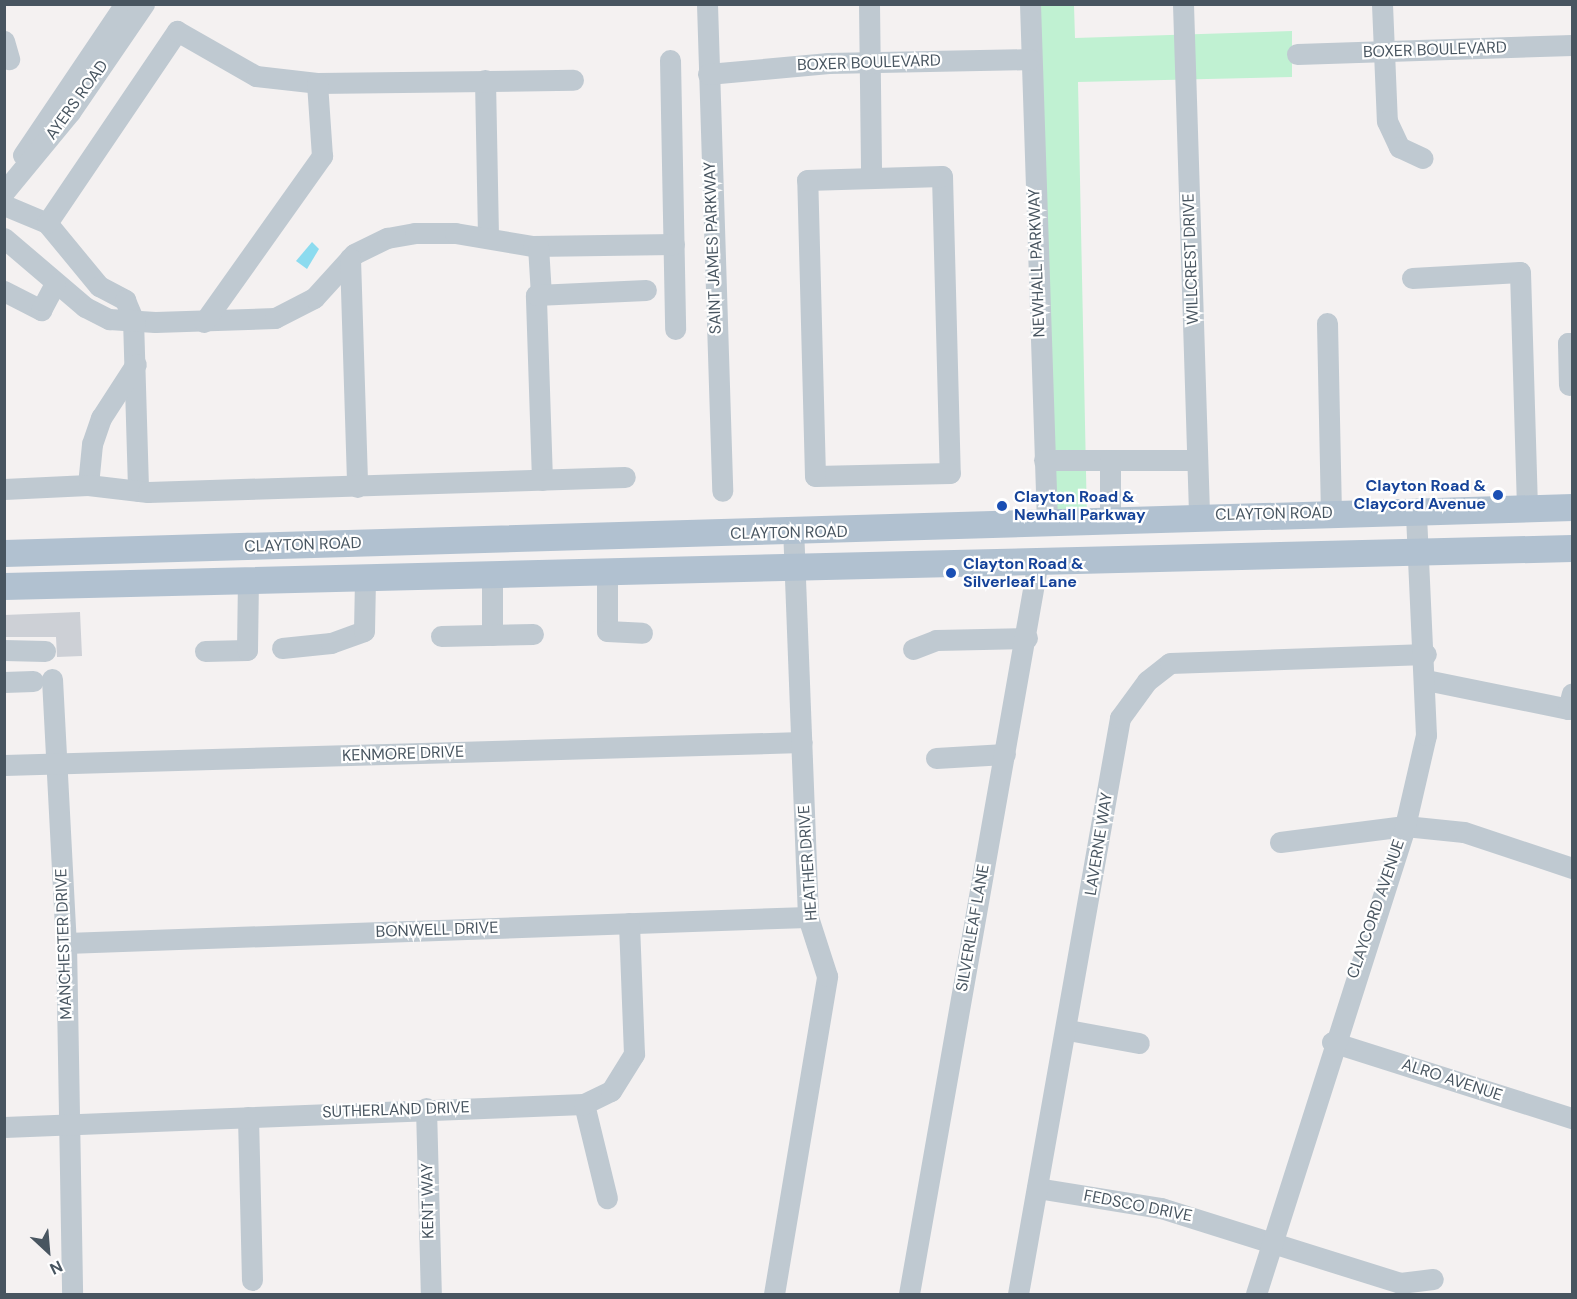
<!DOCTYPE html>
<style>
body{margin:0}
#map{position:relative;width:1577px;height:1299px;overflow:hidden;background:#f4f1f1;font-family:"DM Sans",sans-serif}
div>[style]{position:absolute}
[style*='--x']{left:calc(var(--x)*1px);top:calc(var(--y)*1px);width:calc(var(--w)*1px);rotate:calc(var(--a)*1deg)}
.green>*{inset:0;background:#c0f1d2}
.water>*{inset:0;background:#8cdbef}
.building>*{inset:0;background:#cdd0d6}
.minor>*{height:21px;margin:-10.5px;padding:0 10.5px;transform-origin:10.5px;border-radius:10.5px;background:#bfc9d1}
.major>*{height:27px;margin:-13.5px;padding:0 13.5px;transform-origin:13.5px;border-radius:13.5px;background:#b1c1d0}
.dots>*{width:16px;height:16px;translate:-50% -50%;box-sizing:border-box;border:3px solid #fff;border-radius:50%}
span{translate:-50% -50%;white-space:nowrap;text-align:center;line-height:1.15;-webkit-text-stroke:4.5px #fff;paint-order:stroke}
.street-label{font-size:16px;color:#485560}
.transit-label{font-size:16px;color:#164399;font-weight:700}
.right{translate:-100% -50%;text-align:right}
.left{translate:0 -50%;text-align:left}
.frame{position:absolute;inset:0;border:6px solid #485560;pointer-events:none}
.north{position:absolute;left:18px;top:1221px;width:60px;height:60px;-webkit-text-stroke:4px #fff;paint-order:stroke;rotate:154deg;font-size:16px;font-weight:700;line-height:24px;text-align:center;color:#485560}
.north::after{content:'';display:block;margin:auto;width:21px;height:27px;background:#485560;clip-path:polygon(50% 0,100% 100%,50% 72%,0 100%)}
</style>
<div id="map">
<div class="green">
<div style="clip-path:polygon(1030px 5px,1074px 5px,1075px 38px,1292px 31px,1292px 77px,1078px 82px,1087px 520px,1047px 522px)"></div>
</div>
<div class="water">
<div style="clip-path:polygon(312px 242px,319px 249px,307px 269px,296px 261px)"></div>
</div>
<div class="building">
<div style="clip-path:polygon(80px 612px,82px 656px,57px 657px,56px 637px,4px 637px,4px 615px)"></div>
</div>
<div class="minor">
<div style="--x:707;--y:4;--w:487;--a:88.2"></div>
<div style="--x:869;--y:4;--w:174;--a:89.3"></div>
<div style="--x:1030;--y:4;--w:518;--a:88.12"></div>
<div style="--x:1183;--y:4;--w:510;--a:88.2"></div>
<div style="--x:1382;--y:4;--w:117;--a:87.6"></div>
<div style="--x:1387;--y:121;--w:29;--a:65"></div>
<div style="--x:1399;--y:147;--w:26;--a:25"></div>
<div style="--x:4;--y:41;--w:19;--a:74"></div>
<div style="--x:1297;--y:54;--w:275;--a:-1.9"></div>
<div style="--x:670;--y:60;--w:269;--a:88.9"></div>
<div style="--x:708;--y:74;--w:121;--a:-5.2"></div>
<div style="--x:828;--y:63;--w:202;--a:-1.1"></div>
<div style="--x:485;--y:80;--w:158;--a:88.9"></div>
<div style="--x:23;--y:155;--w:182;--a:-56"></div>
<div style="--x:942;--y:176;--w:297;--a:88.5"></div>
<div style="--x:950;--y:473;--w:135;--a:178.7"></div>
<div style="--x:815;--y:476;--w:296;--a:-91.5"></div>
<div style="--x:807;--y:180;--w:135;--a:-1.7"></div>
<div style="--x:4;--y:192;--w:104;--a:-50.5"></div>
<div style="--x:70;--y:112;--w:131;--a:-55.6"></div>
<div style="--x:4;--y:205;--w:47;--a:22.7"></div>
<div style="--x:47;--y:223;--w:82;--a:50.5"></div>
<div style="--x:99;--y:286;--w:30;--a:28"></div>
<div style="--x:125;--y:300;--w:21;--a:67"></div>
<div style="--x:133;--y:319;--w:172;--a:88.3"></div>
<div style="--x:47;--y:223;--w:232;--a:-55.9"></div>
<div style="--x:177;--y:31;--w:91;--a:29.7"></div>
<div style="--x:256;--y:76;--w:61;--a:6.5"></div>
<div style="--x:317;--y:83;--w:256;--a:-0.7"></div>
<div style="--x:4;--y:238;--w:106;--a:40.4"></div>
<div style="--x:85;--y:307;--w:27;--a:27"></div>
<div style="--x:109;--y:319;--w:46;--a:3.7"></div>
<div style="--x:155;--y:322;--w:120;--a:-1.9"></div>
<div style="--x:275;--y:318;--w:44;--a:-27.1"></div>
<div style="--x:314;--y:298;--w:59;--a:-47.7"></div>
<div style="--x:354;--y:254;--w:37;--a:-26"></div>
<div style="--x:387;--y:238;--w:28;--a:-10"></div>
<div style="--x:415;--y:233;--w:40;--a:0"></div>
<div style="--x:455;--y:233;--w:79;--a:9.5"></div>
<div style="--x:533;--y:246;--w:141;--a:-0.8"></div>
<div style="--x:538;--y:246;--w:49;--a:86.5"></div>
<div style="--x:350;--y:258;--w:229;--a:88.2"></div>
<div style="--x:1412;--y:278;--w:108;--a:-3.2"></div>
<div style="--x:1520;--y:272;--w:237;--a:88.3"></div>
<div style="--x:4;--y:291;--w:42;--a:27.2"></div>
<div style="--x:41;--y:310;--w:30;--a:-62"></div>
<div style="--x:204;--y:322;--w:204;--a:-54.6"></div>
<div style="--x:322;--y:156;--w:73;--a:-93.9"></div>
<div style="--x:1327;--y:323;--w:190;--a:88.8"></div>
<div style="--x:1569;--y:385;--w:42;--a:-91.4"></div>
<div style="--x:1568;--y:343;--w:4;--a:0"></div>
<div style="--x:1044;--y:460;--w:153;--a:0"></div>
<div style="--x:1110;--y:460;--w:59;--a:90"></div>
<div style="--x:542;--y:480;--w:185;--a:-91.9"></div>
<div style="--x:536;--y:295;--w:110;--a:-2.6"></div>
<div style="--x:88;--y:485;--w:41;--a:-84.4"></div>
<div style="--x:92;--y:444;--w:28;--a:-71"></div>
<div style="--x:101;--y:418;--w:64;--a:-57.1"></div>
<div style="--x:4;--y:489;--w:84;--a:-2.7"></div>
<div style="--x:88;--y:485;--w:60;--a:6.7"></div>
<div style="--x:148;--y:492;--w:477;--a:-1.8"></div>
<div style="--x:607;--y:572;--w:59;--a:90"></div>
<div style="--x:607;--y:631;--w:35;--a:3"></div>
<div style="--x:492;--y:575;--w:60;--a:90"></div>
<div style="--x:441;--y:636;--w:92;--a:-1.2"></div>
<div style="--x:282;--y:648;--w:49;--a:-5.8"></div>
<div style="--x:331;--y:643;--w:35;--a:-20"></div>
<div style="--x:364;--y:631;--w:53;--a:-88.9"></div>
<div style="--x:913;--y:649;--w:25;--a:-21"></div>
<div style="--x:936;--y:640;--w:91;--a:-1.3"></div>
<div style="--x:4;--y:650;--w:41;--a:1.4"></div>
<div style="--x:205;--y:651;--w:42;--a:-1.4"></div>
<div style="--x:247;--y:650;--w:70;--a:-89.2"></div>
<div style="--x:52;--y:679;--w:264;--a:87"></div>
<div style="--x:66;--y:943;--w:351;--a:89"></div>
<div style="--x:1426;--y:680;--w:145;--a:11.5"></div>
<div style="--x:1568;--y:709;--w:16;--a:-76"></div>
<div style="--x:4;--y:682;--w:29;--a:-2"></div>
<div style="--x:936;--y:758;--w:69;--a:-3.3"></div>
<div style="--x:4;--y:765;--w:798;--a:-1.65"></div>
<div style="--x:1280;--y:842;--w:126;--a:-7.3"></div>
<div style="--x:1405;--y:826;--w:59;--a:5.8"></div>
<div style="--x:1464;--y:832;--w:114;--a:18.4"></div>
<div style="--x:66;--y:943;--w:742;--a:-2.01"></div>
<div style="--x:1068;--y:1030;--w:72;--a:10.4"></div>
<div style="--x:1332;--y:1042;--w:252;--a:17.6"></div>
<div style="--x:584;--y:1104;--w:97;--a:76.3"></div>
<div style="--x:426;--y:1108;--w:186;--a:88.5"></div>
<div style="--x:248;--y:1117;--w:163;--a:88.6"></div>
<div style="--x:4;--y:1127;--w:580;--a:-2.27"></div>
<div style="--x:584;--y:1104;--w:30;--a:-26"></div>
<div style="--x:611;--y:1091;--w:44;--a:-58.1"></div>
<div style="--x:634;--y:1054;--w:131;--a:-92.2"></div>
<div style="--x:1037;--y:1188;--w:126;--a:9.2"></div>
<div style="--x:1161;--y:1208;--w:250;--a:17.4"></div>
<div style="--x:1400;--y:1283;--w:33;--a:-7"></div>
<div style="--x:774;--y:1294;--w:322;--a:-80.5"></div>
<div style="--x:827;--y:976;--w:62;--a:-107.9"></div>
<div style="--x:808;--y:917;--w:385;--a:-92.2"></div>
<div style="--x:909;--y:1294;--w:744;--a:-80.02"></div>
<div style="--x:1018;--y:1294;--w:585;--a:-79.96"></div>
<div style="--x:1120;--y:718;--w:46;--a:-53.9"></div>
<div style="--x:1147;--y:681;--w:29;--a:-38"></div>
<div style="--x:1170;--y:663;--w:256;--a:-2"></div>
<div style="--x:1256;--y:1294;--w:491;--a:-72.3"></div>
<div style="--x:1405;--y:826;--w:93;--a:-77"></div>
<div style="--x:1426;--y:735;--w:223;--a:-92.6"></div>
</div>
<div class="major">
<div style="--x:4;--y:553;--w:1569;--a:-1.68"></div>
<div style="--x:4;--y:586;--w:1568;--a:-1.39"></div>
</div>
<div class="dots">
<div style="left:1498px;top:495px;background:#1a4fb4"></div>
<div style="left:1002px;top:506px;background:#1a4fb4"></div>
<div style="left:951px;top:573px;background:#1a4fb4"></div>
</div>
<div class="street-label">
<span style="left:1435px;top:50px;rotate:-2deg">BOXER BOULEVARD</span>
<span style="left:869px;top:63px;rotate:-2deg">BOXER BOULEVARD</span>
<span style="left:77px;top:100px;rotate:-54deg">AYERS ROAD</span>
<span style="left:713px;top:248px;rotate:-92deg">SAINT JAMES PARKWAY</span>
<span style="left:1191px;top:259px;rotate:-92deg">WILLCREST DRIVE</span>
<span style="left:1037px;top:263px;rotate:-92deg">NEWHALL PARKWAY</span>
<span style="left:1274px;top:514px;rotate:-1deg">CLAYTON ROAD</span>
<span style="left:789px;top:533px;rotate:-1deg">CLAYTON ROAD</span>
<span style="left:303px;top:545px;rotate:-2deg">CLAYTON ROAD</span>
<span style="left:403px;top:754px;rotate:-2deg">KENMORE DRIVE</span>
<span style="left:1099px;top:844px;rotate:-81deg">LAVERNE WAY</span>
<span style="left:808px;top:863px;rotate:-94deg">HEATHER DRIVE</span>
<span style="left:1376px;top:909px;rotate:-71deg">CLAYCORD AVENUE</span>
<span style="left:973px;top:928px;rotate:-80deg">SILVERLEAF LANE</span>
<span style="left:437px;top:930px;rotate:-2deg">BONWELL DRIVE</span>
<span style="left:64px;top:944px;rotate:-92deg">MANCHESTER DRIVE</span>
<span style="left:1452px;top:1080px;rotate:18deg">ALRO AVENUE</span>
<span style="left:396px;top:1110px;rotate:-2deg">SUTHERLAND DRIVE</span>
<span style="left:428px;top:1201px;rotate:-91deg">KENT WAY</span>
<span style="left:1138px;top:1206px;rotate:11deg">FEDSCO DRIVE</span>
</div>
<div class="transit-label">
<span class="right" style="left:1486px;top:495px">Clayton Road &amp;<br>Claycord Avenue</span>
<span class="left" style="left:1014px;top:506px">Clayton Road &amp;<br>Newhall Parkway</span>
<span class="left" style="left:963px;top:573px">Clayton Road &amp;<br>Silverleaf Lane</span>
</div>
<div class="frame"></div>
<div class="north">N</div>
</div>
